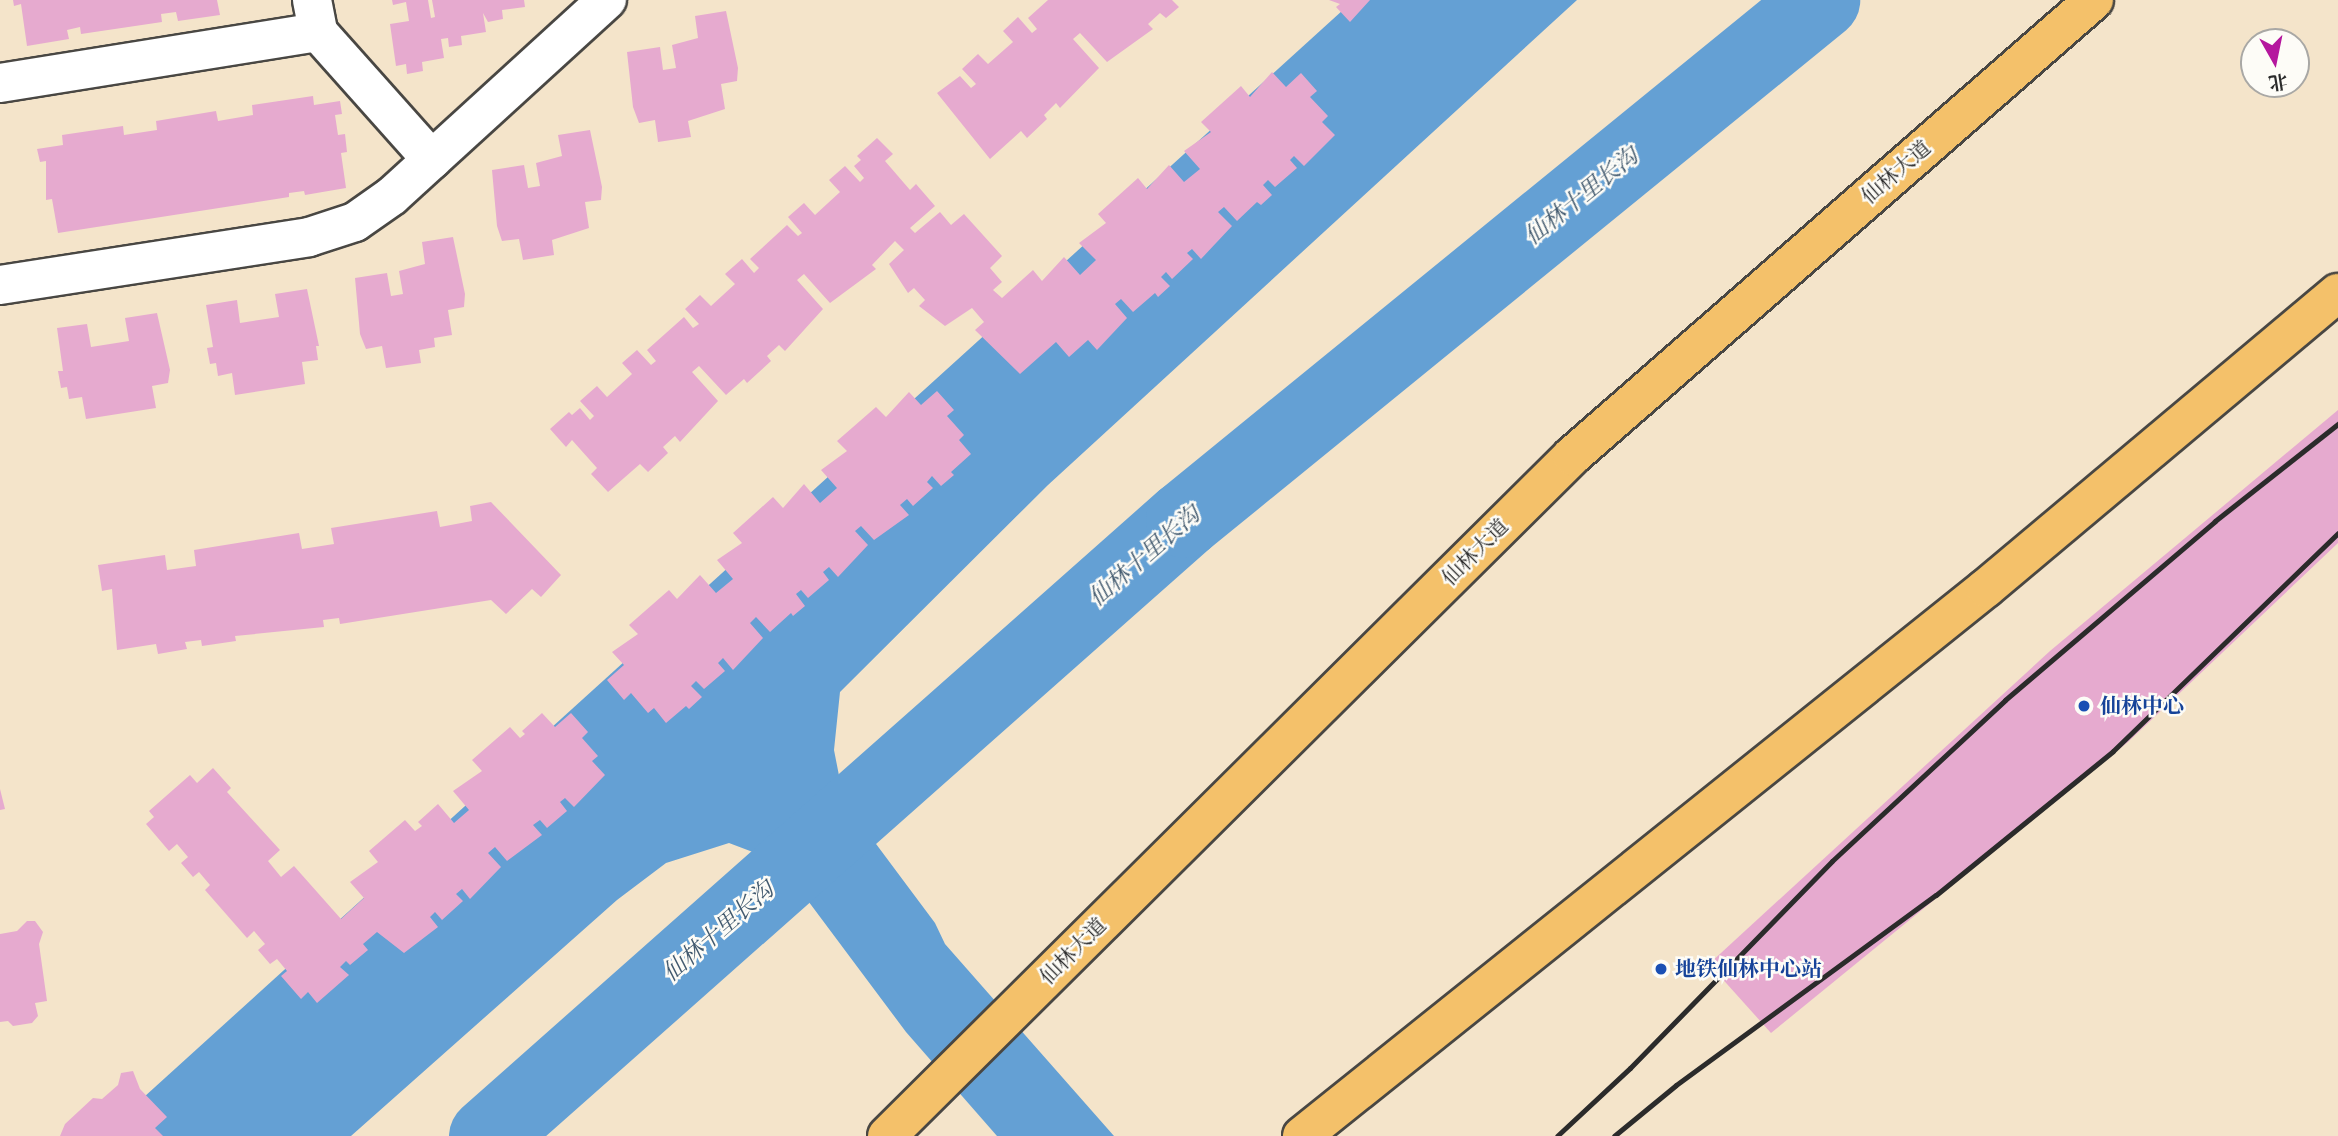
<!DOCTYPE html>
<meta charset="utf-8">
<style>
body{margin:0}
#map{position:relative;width:2338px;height:1136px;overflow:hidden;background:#f4e4ca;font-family:"Libre Caslon Text","Noto Serif SC",serif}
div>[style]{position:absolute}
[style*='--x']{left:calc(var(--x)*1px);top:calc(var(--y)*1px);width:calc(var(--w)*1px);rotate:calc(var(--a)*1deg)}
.water>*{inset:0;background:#64a0d4}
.river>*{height:77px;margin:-38.5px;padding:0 38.5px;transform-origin:38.5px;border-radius:38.5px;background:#64a0d4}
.building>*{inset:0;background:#e6aacf}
.roads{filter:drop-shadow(2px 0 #494743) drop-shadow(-2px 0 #494743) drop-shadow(0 2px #494743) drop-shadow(0 -2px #494743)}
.minor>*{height:38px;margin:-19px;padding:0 19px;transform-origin:19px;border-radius:19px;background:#fff}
.major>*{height:38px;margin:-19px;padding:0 19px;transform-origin:19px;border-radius:19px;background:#f4c16a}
.rail>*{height:5px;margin:-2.5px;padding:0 2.5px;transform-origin:2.5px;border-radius:2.5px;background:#2b2b2b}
.dots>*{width:19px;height:19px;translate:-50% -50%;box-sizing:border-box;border:4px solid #fdfcf7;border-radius:50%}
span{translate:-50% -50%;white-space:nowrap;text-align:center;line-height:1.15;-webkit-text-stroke:5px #fdfcf7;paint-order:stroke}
.street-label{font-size:21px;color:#2b2b2b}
.transit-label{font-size:21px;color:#164399;font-weight:700}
.left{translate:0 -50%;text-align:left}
.water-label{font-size:23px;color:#425a6f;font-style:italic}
.north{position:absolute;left:2240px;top:28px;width:70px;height:70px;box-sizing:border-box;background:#fdfcf7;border:2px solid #a9a8a5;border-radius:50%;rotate:171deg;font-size:19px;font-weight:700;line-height:28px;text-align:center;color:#2b2b2b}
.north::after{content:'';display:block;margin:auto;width:24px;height:32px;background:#b5179e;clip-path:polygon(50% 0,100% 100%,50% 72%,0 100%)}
</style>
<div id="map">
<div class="water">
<div style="clip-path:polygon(1354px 0,1577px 0,1048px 485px,840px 692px,834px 750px,844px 801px,935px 923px,945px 944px,1114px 1136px,997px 1136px,906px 1032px,779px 862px,729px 843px,666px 863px,617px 900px,351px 1136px,101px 1136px)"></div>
</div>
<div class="river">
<div style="--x:487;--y:1136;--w:931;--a:-41.52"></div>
<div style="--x:1184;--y:519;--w:822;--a:-39.17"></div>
</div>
<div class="building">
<div style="clip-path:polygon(13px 0,217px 0,220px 15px,178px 21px,176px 12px,161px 14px,162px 22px,81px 34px,80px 27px,67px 30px,69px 39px,27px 46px,21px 4px,14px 6px)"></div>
<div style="clip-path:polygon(392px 0,428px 0,431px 18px,435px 17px,432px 0,524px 0,525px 7px,502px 10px,503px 19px,488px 22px,483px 13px,486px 32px,461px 36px,462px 45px,449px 47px,448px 38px,441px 39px,444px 58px,422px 62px,423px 71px,407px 74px,406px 64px,396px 66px,390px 24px,409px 21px,406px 2px,393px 5px)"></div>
<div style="clip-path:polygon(1048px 0,1172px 0,1179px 7px,1166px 18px,1160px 13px,1148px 24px,1153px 29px,1107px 62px,1080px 33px,1073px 39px,1099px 68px,1060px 108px,1056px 103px,1044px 115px,1047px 119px,1027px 138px,1021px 131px,990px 159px,937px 93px,960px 76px,971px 88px,976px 84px,962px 69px,978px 54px,988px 64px,1013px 42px,1003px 31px,1018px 17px,1032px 33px,1037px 29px,1028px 18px)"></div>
<div style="clip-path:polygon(1329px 0,1370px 0,1350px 22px,1336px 7px,1340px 4px)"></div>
<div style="clip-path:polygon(726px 11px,738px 68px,737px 81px,721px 84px,725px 109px,688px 121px,691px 137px,658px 142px,655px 120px,639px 123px,633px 107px,627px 52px,660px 47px,663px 70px,676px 68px,672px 45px,698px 38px,695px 16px)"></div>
<div style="clip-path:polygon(1272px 72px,1286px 87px,1301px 73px,1317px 91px,1310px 97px,1328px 116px,1322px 122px,1335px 135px,1304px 166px,1294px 156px,1290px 160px,1297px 168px,1275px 187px,1268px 180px,1263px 185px,1272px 195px,1261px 205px,1257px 202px,1237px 221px,1224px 207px,1218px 212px,1232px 226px,1201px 259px,1192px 249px,1187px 253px,1193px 259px,1172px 279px,1166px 272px,1161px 277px,1170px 286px,1158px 297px,1155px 293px,1133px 312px,1121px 299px,1115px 304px,1127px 318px,1097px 350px,1088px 340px,1069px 357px,1056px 342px,1020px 374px,975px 330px,984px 322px,972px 308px,945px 326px,919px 306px,925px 300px,914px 288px,908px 293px,889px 264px,904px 250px,895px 241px,872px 265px,876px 269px,830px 303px,804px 274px,797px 280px,823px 309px,785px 351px,779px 345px,767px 356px,771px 361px,747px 383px,744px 379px,726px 395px,699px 366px,692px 372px,718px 401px,680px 442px,675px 436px,663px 447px,668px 453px,648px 472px,640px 464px,608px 492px,591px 474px,597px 468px,572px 440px,566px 447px,550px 429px,569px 412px,572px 415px,580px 408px,590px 420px,594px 416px,580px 401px,597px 386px,607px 397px,632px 374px,622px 363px,637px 350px,651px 365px,656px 361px,647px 350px,684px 317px,693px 328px,699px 324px,685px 309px,700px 295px,711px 306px,735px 284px,725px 274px,742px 259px,754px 273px,759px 268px,750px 259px,787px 225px,798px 236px,802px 233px,788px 217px,804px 203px,815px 215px,840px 192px,829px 180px,845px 166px,860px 182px,864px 178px,854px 166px,861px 160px,857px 156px,877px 138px,893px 154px,885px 161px,910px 190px,916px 184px,935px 206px,910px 228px,915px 233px,940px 212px,951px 225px,964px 214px,1002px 256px,990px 268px,1002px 282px,993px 290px,1002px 298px,1033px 270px,1042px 281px,1064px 257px,1080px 275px,1096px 260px,1079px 243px,1106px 223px,1098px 214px,1138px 178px,1147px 189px,1169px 165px,1184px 182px,1200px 169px,1184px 151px,1211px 132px,1201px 122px,1241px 86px,1250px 97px)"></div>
<div style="clip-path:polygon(313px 96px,314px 105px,340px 101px,342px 114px,335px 115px,338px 135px,345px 134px,347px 152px,341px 153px,346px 188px,305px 195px,304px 191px,289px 193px,289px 197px,58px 233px,52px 199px,46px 200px,46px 161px,40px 162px,37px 149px,63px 145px,62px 135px,123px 126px,124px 135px,157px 130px,156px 121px,216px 111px,218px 121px,253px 115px,252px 105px)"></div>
<div style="clip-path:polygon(590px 130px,602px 187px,601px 200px,585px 202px,589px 228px,552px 240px,554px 255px,523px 260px,519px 239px,502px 241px,497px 226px,492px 170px,524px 165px,528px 188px,540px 186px,536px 163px,562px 156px,558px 135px)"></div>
<div style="clip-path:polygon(453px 237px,465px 294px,464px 307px,448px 310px,452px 335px,434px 338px,435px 347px,419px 350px,421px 363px,386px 368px,382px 346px,366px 349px,360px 334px,355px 278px,387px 273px,391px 296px,403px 294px,399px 271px,425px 264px,422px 242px)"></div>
<div style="clip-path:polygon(307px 289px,319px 346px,316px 346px,318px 360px,302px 362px,305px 384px,235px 395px,232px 373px,218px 376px,216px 363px,210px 364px,207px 348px,213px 347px,206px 305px,237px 300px,240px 323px,279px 317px,275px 294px)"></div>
<div style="clip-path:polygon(157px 313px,170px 370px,168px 383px,152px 386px,156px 408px,86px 419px,82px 397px,69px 399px,67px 387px,61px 388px,58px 371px,63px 371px,57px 328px,87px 324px,91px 347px,129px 341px,125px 318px)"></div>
<div style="clip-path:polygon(937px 391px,954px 410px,947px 416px,964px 435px,959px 440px,971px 454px,951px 472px,954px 475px,941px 486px,932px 476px,927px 482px,933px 488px,913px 506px,907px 499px,900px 505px,909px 515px,874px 540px,861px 526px,855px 531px,868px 545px,838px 577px,829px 567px,823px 572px,829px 580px,808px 598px,801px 590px,796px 594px,805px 606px,793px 616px,791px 613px,770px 632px,756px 617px,750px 623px,763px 638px,733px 670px,723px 658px,718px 663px,725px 671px,704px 689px,696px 681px,691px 686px,702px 697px,689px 709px,686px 706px,666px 723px,654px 708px,648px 713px,631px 693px,624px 700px,607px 680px,624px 665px,612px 652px,638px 634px,629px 625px,669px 590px,677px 599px,700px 575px,716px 593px,733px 579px,717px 560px,742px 543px,733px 533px,773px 497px,783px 508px,804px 484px,820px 503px,837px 488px,821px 470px,847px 451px,837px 441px,876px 407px,886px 417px,909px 392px,921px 405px)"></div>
<div style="clip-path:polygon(2338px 410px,2338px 543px,2128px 742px,1771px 1033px,1709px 964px,2050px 651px)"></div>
<div style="clip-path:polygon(491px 502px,561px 575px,541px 597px,532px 589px,506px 614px,491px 600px,340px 624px,339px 618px,323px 620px,324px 627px,235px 636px,236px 641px,202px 646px,201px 640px,185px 642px,187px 649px,158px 654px,156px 644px,117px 650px,112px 589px,102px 591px,98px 565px,165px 555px,167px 570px,196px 566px,194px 550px,299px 533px,302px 549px,334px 544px,331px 528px,437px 511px,440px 527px,472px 521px,470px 506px)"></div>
<div style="clip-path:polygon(542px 713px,555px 727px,571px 713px,588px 732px,582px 738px,598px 756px,592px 761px,605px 775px,574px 807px,565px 798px,560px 802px,567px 811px,547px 828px,540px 820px,533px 825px,542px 835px,507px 861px,495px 847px,488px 853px,501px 867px,470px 899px,462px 889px,456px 894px,463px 901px,442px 920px,435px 912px,430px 917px,438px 927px,404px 953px,377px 932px,363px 944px,368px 950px,350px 965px,346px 961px,340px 967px,349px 975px,317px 1003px,308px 992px,301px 999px,281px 976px,287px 971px,277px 959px,270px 964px,258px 950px,265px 944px,254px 931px,247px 938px,205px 890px,210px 885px,199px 872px,193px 877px,181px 863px,188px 857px,177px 844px,169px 851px,146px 824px,154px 817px,149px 811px,190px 775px,197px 783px,213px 768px,231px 788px,227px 792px,280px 850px,268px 861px,281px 877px,294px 866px,341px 919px,364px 898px,350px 882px,378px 862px,369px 851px,405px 820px,415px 831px,422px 826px,418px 822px,438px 804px,454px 823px,469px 810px,453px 791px,482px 771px,472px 760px,510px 727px,520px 738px,525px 734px,522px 731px)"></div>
<div style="clip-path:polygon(0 789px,5px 809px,0 810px)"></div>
<div style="clip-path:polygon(27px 921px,35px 921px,43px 932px,39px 944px,47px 1001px,35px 1003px,38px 1016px,32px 1023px,13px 1026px,8px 1021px,0 1022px,0 934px,17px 931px)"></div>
<div style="clip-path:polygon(133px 1071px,140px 1089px,167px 1117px,155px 1128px,163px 1136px,60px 1136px,65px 1124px,93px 1098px,102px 1099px,118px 1085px,121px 1073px)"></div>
</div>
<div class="roads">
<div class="minor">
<div style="--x:312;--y:0;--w:33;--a:79"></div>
<div style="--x:0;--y:83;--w:322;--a:-9.1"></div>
<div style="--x:318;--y:32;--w:171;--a:48.3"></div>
<div style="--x:0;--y:285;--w:313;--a:-8.8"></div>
<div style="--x:309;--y:237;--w:48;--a:-18.1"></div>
<div style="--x:355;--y:222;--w:45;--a:-35.1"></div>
<div style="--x:392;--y:196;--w:291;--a:-42.4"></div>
</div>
<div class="major">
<div style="--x:887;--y:1136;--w:965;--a:-44.79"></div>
<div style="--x:1572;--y:456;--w:693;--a:-41.14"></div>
<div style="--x:1302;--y:1136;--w:876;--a:-38.7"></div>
<div style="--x:1986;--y:588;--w:459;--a:-40"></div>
</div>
</div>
<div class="rail">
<div style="--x:1557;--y:1136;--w:100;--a:-43"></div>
<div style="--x:1630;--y:1068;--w:289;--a:-45.7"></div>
<div style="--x:1832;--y:861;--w:236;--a:-42.9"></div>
<div style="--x:2005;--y:700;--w:276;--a:-40.4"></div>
<div style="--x:2215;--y:521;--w:157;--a:-38.3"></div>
<div style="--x:1614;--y:1136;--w:80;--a:-39.4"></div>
<div style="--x:1676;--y:1085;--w:322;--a:-36.2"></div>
<div style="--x:1936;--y:895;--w:228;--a:-39.1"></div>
<div style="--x:2113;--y:751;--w:313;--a:-44.1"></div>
</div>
<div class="dots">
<div style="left:2084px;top:706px;background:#1a4fb4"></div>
<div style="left:1661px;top:969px;background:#1a4fb4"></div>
</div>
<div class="street-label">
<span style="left:1896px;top:172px;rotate:-41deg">仙林大道</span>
<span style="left:1475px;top:552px;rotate:-45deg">仙林大道</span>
<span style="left:1073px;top:951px;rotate:-45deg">仙林大道</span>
</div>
<div class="transit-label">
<span class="left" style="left:2100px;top:706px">仙林中心</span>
<span class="left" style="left:1675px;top:969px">地铁仙林中心站</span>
</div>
<div class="water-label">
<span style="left:1581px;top:196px;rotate:-39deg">仙林十里长沟</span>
<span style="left:1144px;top:556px;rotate:-41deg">仙林十里长沟</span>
<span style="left:718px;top:931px;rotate:-41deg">仙林十里长沟</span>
</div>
<div class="north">北</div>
</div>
